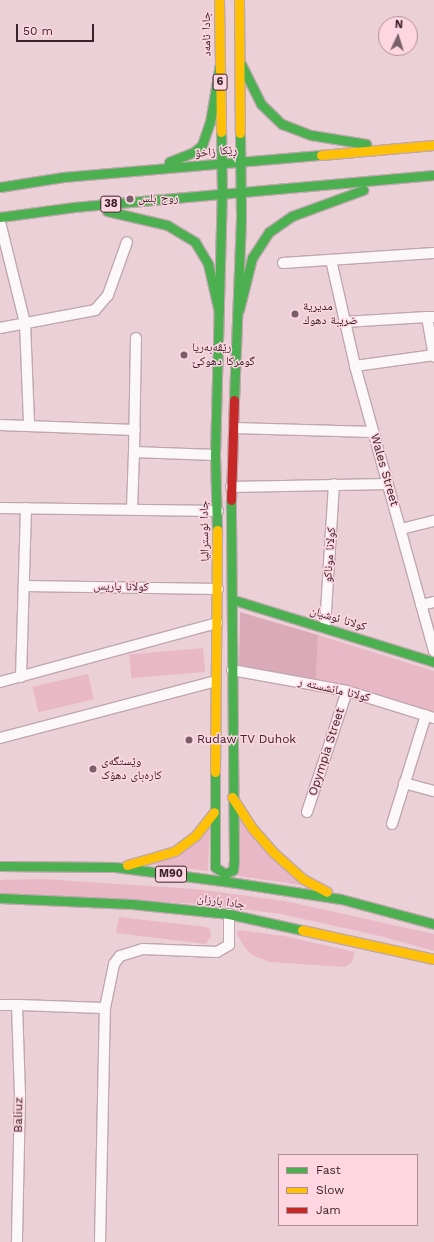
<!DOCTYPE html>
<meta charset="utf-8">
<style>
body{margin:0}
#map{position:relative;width:434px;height:1242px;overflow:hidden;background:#ecd0d8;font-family:"Work Sans","Noto Naskh Arabic",sans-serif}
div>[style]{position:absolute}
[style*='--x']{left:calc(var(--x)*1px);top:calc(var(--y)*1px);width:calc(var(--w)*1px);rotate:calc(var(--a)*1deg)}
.green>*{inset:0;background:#e8b8c7;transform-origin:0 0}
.forest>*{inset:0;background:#daaab9}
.roads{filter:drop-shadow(1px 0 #bfa7ae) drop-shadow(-1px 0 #bfa7ae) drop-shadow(0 1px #bfa7ae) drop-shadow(0 -1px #bfa7ae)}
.street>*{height:10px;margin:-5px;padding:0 5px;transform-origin:5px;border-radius:5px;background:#fcf8f9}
.fast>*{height:9px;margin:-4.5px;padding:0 4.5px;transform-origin:4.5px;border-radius:4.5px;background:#4caf50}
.slow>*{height:9px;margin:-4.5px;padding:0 4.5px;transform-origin:4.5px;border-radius:4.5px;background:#ffc107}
.jam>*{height:9px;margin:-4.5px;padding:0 4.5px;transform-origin:4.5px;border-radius:4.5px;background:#c62828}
.dots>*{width:11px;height:11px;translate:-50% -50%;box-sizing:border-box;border:2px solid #fdd6e1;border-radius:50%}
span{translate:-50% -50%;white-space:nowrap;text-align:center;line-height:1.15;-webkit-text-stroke:3px #fdd6e1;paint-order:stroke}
.shield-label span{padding:1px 3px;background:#fdd6e1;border:1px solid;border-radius:3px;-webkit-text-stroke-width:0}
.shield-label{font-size:11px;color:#3b232b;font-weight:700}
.street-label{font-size:12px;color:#3b232b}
.poi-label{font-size:12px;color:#3b232b}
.left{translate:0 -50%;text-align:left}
.legend{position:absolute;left:278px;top:1154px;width:140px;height:72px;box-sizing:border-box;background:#fdd6e1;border:1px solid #af8e98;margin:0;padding:5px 7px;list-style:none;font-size:12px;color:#3b232b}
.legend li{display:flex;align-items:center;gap:8px;height:20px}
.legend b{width:20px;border:1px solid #af8e98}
.north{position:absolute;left:378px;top:16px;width:40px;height:40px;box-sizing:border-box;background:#fdd6e1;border:1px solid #af8e98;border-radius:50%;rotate:4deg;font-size:11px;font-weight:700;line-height:16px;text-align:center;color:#3b232b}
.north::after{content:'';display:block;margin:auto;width:14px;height:18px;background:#796068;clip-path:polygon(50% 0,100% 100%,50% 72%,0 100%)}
.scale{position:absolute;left:16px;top:24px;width:78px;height:18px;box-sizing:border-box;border:2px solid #3b232b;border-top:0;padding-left:5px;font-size:12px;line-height:14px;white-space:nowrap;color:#3b232b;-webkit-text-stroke:3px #fdd6e1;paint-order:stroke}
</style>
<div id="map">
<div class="green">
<div style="clip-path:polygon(318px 635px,434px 671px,434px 714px,316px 679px)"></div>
<div style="left:203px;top:648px;width:24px;height:74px;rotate:85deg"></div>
<div style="left:88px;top:674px;width:26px;height:57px;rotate:77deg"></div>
<div style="clip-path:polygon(237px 811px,314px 887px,238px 876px)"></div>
<div style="clip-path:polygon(210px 825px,208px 871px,145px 864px)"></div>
<div style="clip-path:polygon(42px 879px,196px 889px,285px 901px,434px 934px,434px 951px,380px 936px,281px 914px,202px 904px,0 894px,0 880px)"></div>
<div style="clip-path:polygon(119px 917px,206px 927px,210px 929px,211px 936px,206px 944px,116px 933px)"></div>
<div style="clip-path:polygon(238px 930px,284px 936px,355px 952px,352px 962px,345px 967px,270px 962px,254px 956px,245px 948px,237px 934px)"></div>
</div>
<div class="forest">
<div style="clip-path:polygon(240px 612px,318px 635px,316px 679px,239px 666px)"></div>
</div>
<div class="roads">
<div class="street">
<div style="--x:0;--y:222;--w:104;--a:76.1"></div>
<div style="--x:25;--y:323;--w:101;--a:87.7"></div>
<div style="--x:331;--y:260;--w:109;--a:77.2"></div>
<div style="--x:355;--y:366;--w:296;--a:74.5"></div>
<div style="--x:283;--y:263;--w:151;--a:-3.8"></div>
<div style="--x:434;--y:317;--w:7;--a:180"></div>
<div style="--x:427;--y:317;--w:40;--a:80"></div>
<div style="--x:344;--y:322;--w:83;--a:-3.4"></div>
<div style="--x:0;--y:328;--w:97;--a:-10.7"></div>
<div style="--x:95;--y:310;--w:20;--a:-49"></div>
<div style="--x:108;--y:295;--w:56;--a:-70.3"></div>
<div style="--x:355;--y:366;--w:80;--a:-7.9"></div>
<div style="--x:0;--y:425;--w:135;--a:2.1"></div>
<div style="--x:234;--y:428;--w:139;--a:1.6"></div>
<div style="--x:134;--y:452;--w:114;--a:-89"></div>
<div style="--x:231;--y:487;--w:157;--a:-1.1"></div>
<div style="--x:0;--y:508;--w:218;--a:0.8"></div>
<div style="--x:132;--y:509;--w:57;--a:-88"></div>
<div style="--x:134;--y:452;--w:81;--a:2.1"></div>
<div style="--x:401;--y:529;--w:34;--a:-14"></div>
<div style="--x:25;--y:586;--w:193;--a:0.9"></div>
<div style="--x:421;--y:605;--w:13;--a:-13"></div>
<div style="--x:325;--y:627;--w:143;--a:-86.4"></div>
<div style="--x:232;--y:670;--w:117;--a:10.3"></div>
<div style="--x:347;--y:691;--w:91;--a:17.2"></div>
<div style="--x:21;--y:677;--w:169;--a:-88.3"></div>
<div style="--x:0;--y:682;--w:225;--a:-15.2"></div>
<div style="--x:0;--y:738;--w:222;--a:-14.8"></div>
<div style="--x:404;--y:783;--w:31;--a:15"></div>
<div style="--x:307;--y:812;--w:127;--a:-71.7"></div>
<div style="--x:392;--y:824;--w:114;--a:-72.7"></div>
<div style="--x:0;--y:1005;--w:17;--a:0"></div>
<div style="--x:17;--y:1005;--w:90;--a:88.1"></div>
<div style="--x:20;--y:1095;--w:147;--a:91.2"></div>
<div style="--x:17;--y:1005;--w:88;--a:2"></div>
<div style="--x:100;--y:1242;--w:234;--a:-88.8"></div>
<div style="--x:105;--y:1008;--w:45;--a:-78.4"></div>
<div style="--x:114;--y:964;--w:10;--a:-53"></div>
<div style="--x:120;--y:956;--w:24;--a:-17"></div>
<div style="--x:143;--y:949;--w:74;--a:2.3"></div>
<div style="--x:217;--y:952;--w:14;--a:-30"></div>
<div style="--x:229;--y:945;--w:31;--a:-90"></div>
</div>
<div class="fast">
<div style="--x:241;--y:64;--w:45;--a:63.4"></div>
<div style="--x:261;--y:104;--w:29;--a:44"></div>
<div style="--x:282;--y:124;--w:31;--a:21"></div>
<div style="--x:311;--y:135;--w:56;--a:9.3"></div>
<div style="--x:169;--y:162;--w:27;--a:-22"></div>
<div style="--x:194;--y:152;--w:11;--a:-41"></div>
<div style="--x:202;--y:145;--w:24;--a:-71"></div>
<div style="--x:210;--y:122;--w:59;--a:-80.2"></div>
<div style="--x:0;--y:187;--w:64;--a:-9"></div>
<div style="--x:63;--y:177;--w:259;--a:-4.9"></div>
<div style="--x:107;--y:211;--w:62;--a:13.1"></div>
<div style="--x:167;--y:225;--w:33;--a:31"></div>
<div style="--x:195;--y:242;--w:26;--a:59"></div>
<div style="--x:208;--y:264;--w:49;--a:77.1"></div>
<div style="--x:0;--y:217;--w:75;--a:-7.7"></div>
<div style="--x:74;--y:207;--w:361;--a:-5.1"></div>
<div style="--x:239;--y:310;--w:54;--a:-76"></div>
<div style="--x:252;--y:258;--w:31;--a:-57"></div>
<div style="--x:269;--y:232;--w:28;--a:-35"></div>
<div style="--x:292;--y:216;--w:76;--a:-20.1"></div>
<div style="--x:234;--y:400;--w:184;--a:-87.8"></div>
<div style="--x:241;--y:216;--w:83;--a:-90.7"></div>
<div style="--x:217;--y:530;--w:75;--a:-91.5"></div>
<div style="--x:215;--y:455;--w:261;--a:-88.5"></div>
<div style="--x:222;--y:194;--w:62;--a:-90.9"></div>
<div style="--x:234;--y:600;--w:209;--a:17.2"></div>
<div style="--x:215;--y:772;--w:95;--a:90"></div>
<div style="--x:215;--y:867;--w:12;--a:35"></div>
<div style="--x:225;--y:874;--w:9;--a:-27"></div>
<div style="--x:233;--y:870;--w:10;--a:-84"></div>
<div style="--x:234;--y:860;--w:360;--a:-90.5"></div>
<div style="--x:0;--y:866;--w:115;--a:0.5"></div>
<div style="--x:115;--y:867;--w:116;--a:7.4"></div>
<div style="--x:230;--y:882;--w:112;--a:8.7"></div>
<div style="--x:341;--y:899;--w:96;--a:15"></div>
<div style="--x:0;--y:898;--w:132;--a:2.6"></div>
<div style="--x:132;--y:904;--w:98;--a:5.9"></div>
<div style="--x:229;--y:914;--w:75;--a:12.4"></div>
</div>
<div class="slow">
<div style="--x:219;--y:0;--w:132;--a:89.1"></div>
<div style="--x:239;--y:0;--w:133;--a:89.6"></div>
<div style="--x:321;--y:155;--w:113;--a:-5.1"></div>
<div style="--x:215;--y:772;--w:242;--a:-89.5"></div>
<div style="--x:232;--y:797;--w:38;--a:57"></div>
<div style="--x:253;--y:829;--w:30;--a:49"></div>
<div style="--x:273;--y:852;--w:40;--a:42"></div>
<div style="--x:303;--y:879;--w:27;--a:28"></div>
<div style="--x:127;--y:865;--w:50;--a:-16.3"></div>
<div style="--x:175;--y:851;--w:26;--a:-37"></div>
<div style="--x:196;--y:835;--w:29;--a:-52"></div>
<div style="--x:302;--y:930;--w:135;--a:12.4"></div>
</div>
<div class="jam">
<div style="--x:231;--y:500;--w:100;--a:-88.3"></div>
</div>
</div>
<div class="dots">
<div style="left:130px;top:199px;background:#796068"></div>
<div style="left:295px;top:314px;background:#796068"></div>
<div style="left:184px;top:355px;background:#796068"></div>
<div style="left:189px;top:740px;background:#796068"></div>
<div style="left:93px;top:769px;background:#796068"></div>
</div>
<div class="shield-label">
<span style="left:220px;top:82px">6</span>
<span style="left:111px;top:204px">38</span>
<span style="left:171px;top:874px">M90</span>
</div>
<div class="street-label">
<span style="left:207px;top:34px;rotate:-91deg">جادا ئامەد</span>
<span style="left:216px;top:152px;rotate:-5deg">ڕێکا زاخۆ</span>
<span style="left:384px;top:470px;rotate:74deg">Wales Street</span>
<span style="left:205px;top:531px;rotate:-91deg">جادا ئوسترالیا</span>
<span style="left:330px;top:555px;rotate:-86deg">كولانا موناكو</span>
<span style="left:121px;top:587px;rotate:1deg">كولانا پاریس</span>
<span style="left:338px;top:619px;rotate:17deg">كولانا ئوشيان</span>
<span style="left:334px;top:690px;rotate:13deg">كولانا مانشسته ر</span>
<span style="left:327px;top:752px;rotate:-72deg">Opympia Street</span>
<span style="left:221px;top:902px;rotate:8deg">جادا بارزان</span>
<span style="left:19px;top:1115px;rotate:-89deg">Baliuz</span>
</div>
<div class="poi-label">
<span class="left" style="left:138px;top:199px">روج بلس</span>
<span class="left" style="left:303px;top:314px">مديرية<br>ضريبة دهوك</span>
<span class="left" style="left:192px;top:355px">رێڤه‌به‌ریا<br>گومركا دهوكێ</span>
<span class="left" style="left:197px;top:740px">Rudaw TV Duhok</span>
<span class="left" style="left:101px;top:769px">وێستگەی<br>کارەبای دهۆک</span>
</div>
<ul class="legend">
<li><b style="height:5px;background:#4caf50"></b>Fast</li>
<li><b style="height:5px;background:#ffc107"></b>Slow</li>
<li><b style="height:5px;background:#c62828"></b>Jam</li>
</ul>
<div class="north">N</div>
<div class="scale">50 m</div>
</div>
